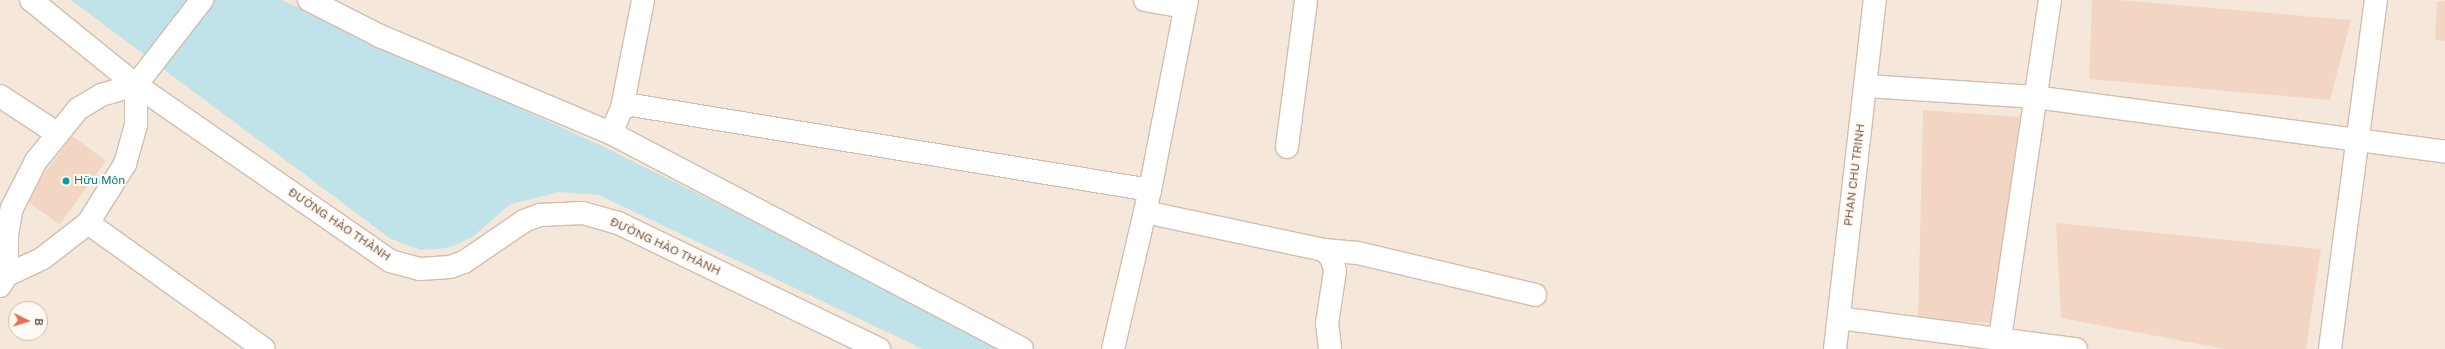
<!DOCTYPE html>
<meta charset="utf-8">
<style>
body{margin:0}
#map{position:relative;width:2445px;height:349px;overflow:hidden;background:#fdf6ec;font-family:"Public Sans",sans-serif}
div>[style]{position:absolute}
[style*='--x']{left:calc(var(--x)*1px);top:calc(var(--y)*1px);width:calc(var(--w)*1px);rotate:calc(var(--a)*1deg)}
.residential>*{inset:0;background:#f5e8da}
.water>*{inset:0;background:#bfe3e8}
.building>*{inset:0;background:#f3d5c3;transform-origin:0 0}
.roads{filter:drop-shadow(1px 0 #d1beb0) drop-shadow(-1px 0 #d1beb0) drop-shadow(0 1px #d1beb0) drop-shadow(0 -1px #d1beb0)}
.street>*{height:22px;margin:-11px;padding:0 11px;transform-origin:11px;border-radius:11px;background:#fff}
.secondary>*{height:22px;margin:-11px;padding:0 11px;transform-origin:11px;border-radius:11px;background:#fff}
.dots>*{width:11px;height:11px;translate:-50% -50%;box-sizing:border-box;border:2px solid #fffaf3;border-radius:50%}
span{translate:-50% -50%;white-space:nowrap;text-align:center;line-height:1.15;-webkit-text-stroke:4px #fffaf3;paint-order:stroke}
.street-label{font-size:12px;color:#7a5c4d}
.culture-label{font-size:12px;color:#0d838f}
.left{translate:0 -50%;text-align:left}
.north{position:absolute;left:8px;top:301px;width:40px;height:40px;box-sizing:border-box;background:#fffaf3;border:1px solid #cabbb1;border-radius:50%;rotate:95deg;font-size:11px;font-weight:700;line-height:16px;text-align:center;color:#7a5c4d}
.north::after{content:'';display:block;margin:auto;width:14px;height:18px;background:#e76f51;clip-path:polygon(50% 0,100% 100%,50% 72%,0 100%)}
</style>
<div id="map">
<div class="residential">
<div style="clip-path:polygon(evenodd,0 0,2445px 0,2445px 349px,0 349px,0 0,16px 309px,40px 309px,40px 333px,16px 333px,16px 309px)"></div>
</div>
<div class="water">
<div style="clip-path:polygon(71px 0,281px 0,342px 26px,604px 147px,1011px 349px,923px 349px,599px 195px,560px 192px,511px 204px,471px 238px,448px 248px,421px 250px,391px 239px)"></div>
</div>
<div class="building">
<div style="clip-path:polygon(2092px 0,2119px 0,2351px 20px,2330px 100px,2089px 79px)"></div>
<div style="clip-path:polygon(2437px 1px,2445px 1px,2445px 41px,2435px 40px)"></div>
<div style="clip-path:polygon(1923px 110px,2021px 117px,1993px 323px,1918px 320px)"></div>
<div style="left:72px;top:136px;width:42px;height:79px;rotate:36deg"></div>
<div style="clip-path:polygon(2056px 223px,2321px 249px,2306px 349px,2225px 349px,2061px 318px)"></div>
</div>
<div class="roads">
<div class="street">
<div style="--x:31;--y:0;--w:135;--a:39"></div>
<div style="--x:136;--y:85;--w:309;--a:34.7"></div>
<div style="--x:390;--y:261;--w:31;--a:15"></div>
<div style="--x:420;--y:269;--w:30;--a:-4"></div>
<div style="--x:450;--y:267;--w:15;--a:-20"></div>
<div style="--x:464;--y:262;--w:73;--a:-34.3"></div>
<div style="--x:524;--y:221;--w:17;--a:-21"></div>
<div style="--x:540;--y:215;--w:43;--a:-2.7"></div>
<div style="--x:583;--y:213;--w:36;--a:16"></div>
<div style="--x:618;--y:223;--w:290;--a:25.8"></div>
<div style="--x:309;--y:0;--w:80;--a:26.9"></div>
<div style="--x:380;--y:36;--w:251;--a:22.8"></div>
<div style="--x:611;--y:133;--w:464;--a:27.7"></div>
<div style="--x:1145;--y:0;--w:41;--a:9.9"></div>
<div style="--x:1866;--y:86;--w:169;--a:3.7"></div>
<div style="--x:2035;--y:97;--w:414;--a:7.6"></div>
<div style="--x:0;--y:96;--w:69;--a:33.2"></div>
<div style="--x:622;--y:108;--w:110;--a:-79"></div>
<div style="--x:611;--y:133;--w:27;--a:-66"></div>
<div style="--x:622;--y:108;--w:10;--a:-17"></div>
<div style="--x:632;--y:105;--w:525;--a:9.32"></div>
<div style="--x:1287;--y:147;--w:148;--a:-82.6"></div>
<div style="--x:1145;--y:212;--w:183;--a:12"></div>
<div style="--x:1324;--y:250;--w:12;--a:48"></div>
<div style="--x:1332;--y:259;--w:12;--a:76"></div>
<div style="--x:1335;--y:271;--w:53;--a:98.7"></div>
<div style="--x:1327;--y:323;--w:26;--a:83"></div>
<div style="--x:88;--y:223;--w:216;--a:35.6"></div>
<div style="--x:1324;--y:250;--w:34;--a:5"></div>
<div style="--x:1358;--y:253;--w:182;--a:13.3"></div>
<div style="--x:1839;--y:318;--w:239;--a:7.5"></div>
<div style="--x:2000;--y:338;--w:342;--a:-81.6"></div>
<div style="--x:1113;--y:349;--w:163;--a:-76.9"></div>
<div style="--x:1150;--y:190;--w:194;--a:-79"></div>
<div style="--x:2330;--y:349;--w:352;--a:-82.5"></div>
</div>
<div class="secondary">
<div style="--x:7;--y:275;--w:40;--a:-25"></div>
<div style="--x:43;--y:258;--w:57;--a:-37.9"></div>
<div style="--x:88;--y:223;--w:70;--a:-57.9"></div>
<div style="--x:125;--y:164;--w:41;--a:-74.2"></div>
<div style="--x:136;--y:125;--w:40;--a:-90"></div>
<div style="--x:0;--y:286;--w:13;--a:-58"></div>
<div style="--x:7;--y:275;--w:40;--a:-90"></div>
<div style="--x:7;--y:235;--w:27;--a:-80"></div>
<div style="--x:12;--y:208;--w:53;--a:-62.9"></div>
<div style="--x:36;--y:161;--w:67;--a:-51.1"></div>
<div style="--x:78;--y:109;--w:27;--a:-31"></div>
<div style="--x:101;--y:95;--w:36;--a:-16"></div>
<div style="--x:136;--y:85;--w:108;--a:-52.2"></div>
<div style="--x:1835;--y:349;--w:351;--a:-83.5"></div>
</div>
</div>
<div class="dots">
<div style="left:66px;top:181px;background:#0f9aa8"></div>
</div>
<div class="street-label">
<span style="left:1855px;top:175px;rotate:-83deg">PHAN CHU TRINH</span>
<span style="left:339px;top:225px;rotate:34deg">ĐƯỜNG HÀO THÀNH</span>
<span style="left:665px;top:247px;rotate:25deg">ĐƯỜNG HÀO THÀNH</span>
</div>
<div class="culture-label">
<span class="left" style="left:74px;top:181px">Hữu Môn</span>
</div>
<div class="north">B</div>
</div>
